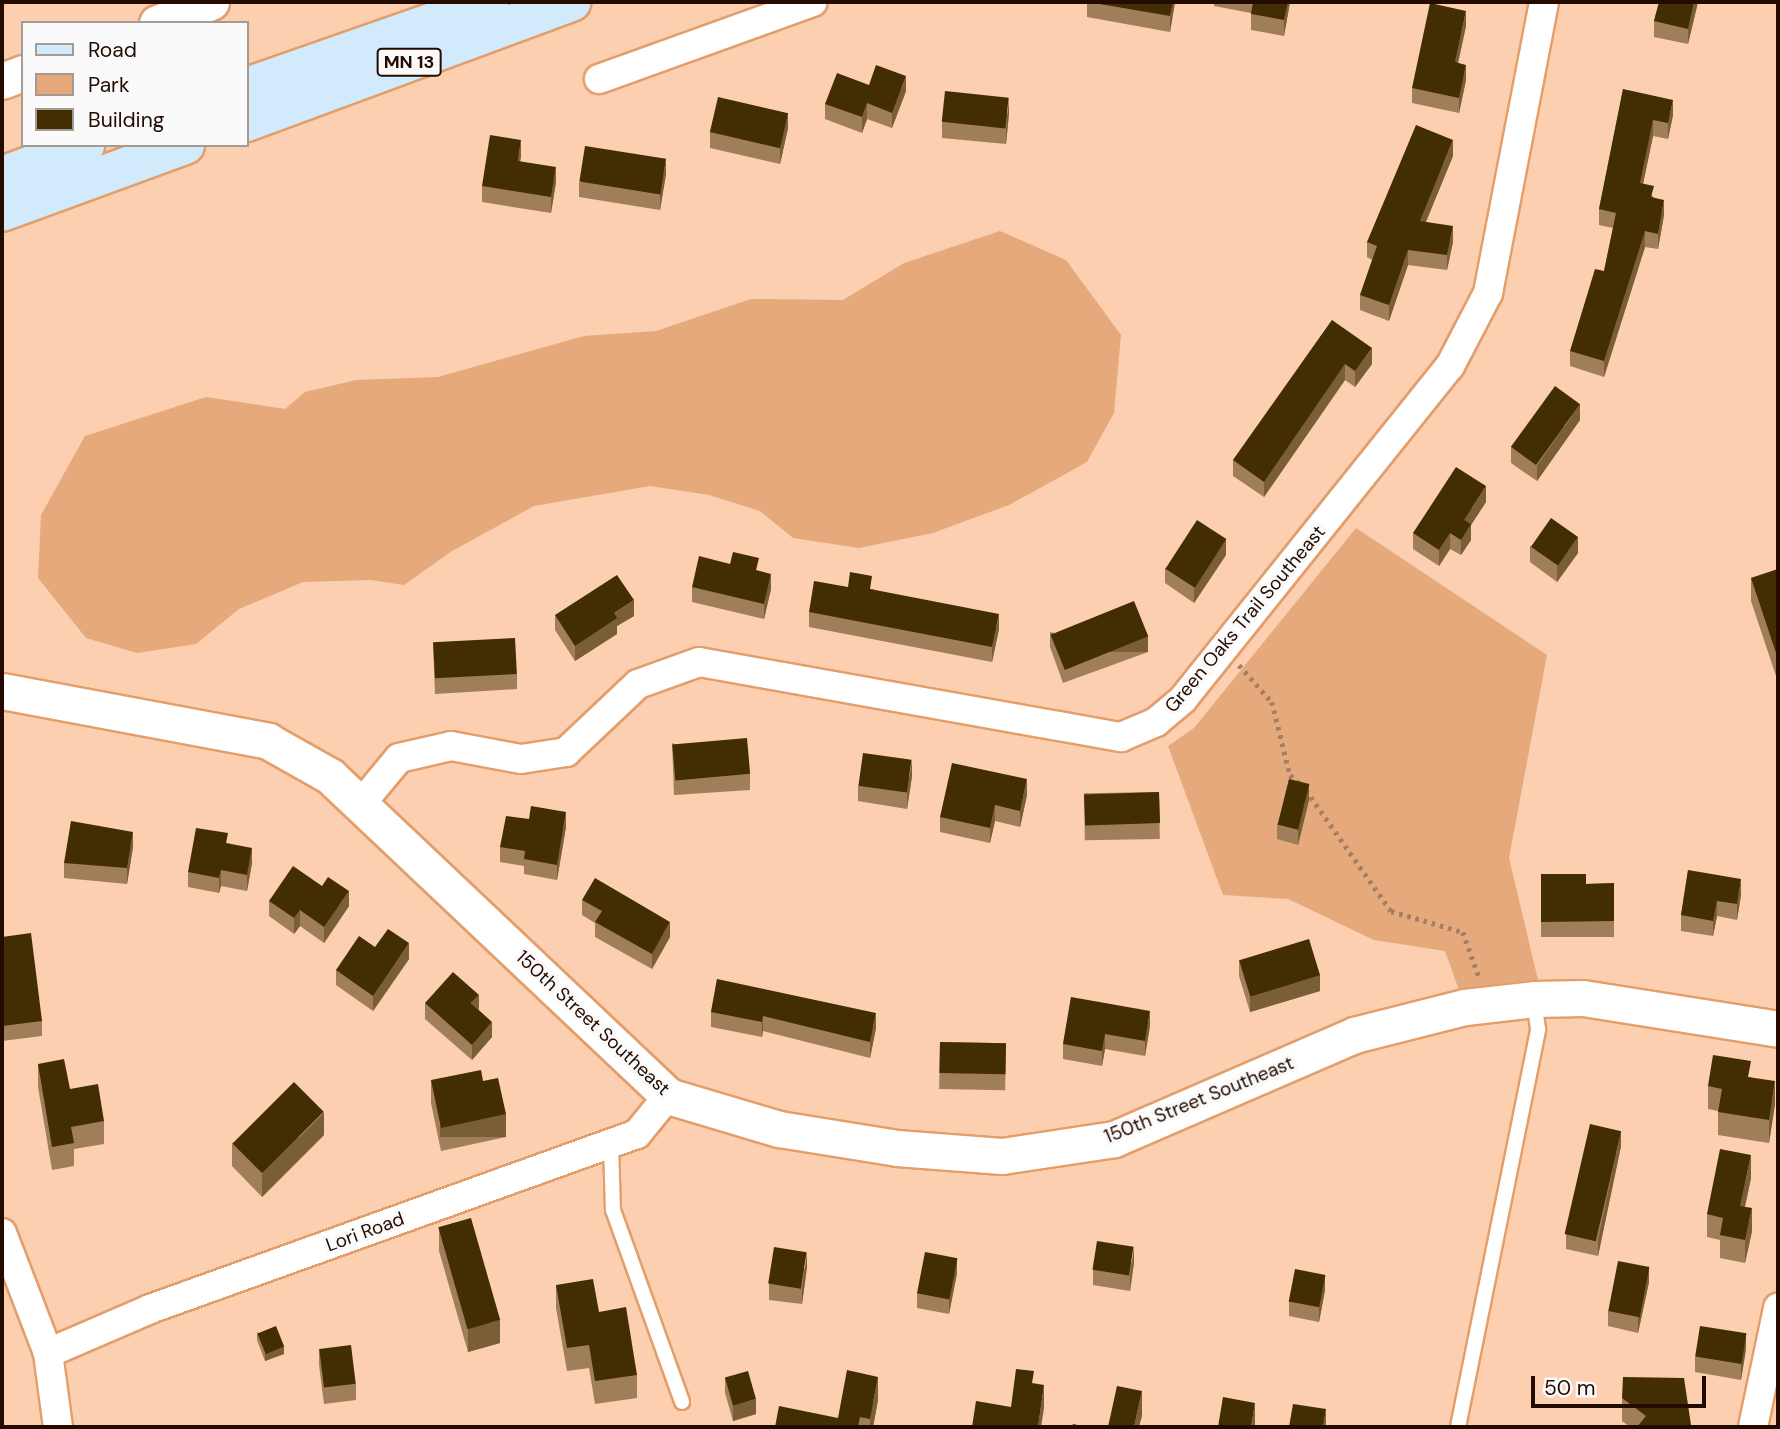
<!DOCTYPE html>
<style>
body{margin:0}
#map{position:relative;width:1780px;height:1429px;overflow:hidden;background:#fbcfb0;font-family:"DM Sans",sans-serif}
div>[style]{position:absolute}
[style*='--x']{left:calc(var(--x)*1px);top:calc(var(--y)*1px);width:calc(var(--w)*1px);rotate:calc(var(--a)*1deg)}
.green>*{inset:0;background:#e5a97c}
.path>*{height:4.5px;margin-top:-2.25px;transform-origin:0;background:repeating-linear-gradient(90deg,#a37f68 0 3.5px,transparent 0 8.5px)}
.roads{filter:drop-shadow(2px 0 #e39e6a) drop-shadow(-2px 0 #e39e6a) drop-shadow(0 2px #e39e6a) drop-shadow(0 -2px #e39e6a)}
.service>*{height:14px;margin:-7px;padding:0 7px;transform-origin:7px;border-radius:7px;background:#fff}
.minor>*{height:28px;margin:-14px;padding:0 14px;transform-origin:14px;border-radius:14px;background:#fff}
.tertiary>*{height:35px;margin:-17.5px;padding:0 17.5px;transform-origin:17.5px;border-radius:17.5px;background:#fff}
.primary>*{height:38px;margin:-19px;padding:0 19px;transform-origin:19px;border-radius:19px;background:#d1ebfc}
.wall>*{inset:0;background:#9f7e59;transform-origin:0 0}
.shaded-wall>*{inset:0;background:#7a5e36;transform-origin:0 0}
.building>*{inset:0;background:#432d02;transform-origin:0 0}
span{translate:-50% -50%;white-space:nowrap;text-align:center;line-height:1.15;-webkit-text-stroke:7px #fafafa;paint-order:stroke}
.shield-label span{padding:2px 5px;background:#fafafa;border:2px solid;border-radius:5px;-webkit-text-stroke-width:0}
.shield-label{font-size:18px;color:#230b00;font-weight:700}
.street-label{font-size:19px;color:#230b00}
.frame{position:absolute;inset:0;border:4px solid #230b00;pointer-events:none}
.legend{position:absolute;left:21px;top:21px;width:228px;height:126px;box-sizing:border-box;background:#fafafa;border:2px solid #a49a96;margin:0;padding:9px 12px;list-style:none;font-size:21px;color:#230b00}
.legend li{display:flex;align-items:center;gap:14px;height:35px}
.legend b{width:35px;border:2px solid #a49a96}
.scale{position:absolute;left:1531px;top:1376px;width:175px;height:32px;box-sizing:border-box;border:4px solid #230b00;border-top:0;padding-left:9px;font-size:21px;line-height:24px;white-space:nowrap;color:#230b00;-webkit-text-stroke:5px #fafafa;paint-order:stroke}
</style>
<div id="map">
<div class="green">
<div style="clip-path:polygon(1000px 231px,1066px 260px,1121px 335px,1114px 413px,1087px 462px,1009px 505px,933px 533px,859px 548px,793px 538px,760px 511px,709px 495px,650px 486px,534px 506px,452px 551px,404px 585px,371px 580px,303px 582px,239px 609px,196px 644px,137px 653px,86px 638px,38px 578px,41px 515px,85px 436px,206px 397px,285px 409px,305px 392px,356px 380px,438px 377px,584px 336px,656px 331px,751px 299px,843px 300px,904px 263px)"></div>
<div style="clip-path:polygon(1356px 528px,1547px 655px,1509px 858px,1538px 980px,1459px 990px,1445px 951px,1374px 940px,1288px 899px,1223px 895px,1168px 746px,1194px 728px)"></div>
</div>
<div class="path">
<div style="--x:1239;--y:665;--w:50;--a:48.3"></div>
<div style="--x:1272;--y:702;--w:75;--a:76.1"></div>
<div style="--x:1290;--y:775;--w:13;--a:42"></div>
<div style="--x:1306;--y:790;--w:148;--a:54.9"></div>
<div style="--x:1391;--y:911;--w:75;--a:16.3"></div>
<div style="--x:1463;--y:932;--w:48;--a:70.4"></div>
</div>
<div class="roads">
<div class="service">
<div style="--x:611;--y:1144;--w:66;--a:88.3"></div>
<div style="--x:613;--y:1210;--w:204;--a:70.2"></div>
<div style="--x:1458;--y:1427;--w:406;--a:-78.6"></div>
<div style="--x:1538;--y:1029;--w:30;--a:-98"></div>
</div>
<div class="minor">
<div style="--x:599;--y:79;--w:227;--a:-19.8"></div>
<div style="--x:360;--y:805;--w:61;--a:-50.3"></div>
<div style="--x:399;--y:758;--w:53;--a:-13"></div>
<div style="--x:451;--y:746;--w:71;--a:10.5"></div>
<div style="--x:521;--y:759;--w:46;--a:-8.8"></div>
<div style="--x:566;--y:752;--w:99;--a:-43.4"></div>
<div style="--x:638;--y:684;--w:65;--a:-19.8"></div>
<div style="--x:699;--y:662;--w:429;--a:10.1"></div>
<div style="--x:1121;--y:737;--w:38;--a:-23"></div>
<div style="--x:1156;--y:722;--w:35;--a:-40"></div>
<div style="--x:1183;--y:699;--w:427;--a:-51.3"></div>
<div style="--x:1450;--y:366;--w:82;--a:-62.5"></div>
<div style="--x:1488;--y:293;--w:296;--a:-79.1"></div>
<div style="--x:2;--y:1233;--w:129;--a:69"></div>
<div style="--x:48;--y:1353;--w:75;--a:82.3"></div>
<div style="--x:48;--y:1353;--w:111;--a:-23.3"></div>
<div style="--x:150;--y:1309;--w:517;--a:-19.77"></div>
<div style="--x:637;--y:1134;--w:49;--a:-50.8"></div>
<div style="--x:1753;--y:1427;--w:122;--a:-78.1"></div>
</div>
<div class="tertiary">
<div style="--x:157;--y:23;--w:58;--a:-21.3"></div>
<div style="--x:2;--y:81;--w:22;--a:-21"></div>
<div style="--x:2;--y:691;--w:271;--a:10.6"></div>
<div style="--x:268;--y:741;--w:71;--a:29.4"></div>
<div style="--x:330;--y:776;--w:465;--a:43.4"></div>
<div style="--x:668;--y:1096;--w:116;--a:16.6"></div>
<div style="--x:779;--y:1129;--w:120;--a:9.1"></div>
<div style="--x:897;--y:1148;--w:105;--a:4.4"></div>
<div style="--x:1002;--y:1156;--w:113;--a:-8.6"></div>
<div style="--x:1114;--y:1139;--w:262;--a:-23.4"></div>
<div style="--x:1354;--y:1035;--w:114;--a:-14.2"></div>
<div style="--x:1465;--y:1007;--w:69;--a:-6.6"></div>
<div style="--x:1534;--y:999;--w:49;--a:-1.2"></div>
<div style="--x:1583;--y:998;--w:197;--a:9"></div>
</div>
<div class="primary">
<div style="--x:247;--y:87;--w:257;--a:-19.3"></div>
<div style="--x:247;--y:122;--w:346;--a:-20.3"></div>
<div style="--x:2;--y:176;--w:89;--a:-20.5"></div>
<div style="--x:2;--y:212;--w:195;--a:-20.1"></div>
</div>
</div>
<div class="wall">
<div style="clip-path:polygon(1087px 2px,1175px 2px,1170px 32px,1087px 17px)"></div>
<div style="clip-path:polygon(1214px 2px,1290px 2px,1284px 36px,1251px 30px,1251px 13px,1214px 6px)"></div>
<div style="clip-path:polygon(1659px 2px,1698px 2px,1688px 44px,1654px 37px,1654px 21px)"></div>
<div style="clip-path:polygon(1466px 26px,1458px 63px,1466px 80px,1459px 113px,1412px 103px,1412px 88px)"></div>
<div style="clip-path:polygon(869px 85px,906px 91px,892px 128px,867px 119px,862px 133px,825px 119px,825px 104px)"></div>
<div style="clip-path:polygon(1623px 89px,1673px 115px,1668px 139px,1653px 136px,1643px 184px,1654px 198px,1664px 215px,1658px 249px,1645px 247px,1604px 377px,1570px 366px,1570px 351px,1604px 271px,1613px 228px,1599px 225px,1599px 209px)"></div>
<div style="clip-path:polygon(1009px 113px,1006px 144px,942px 138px,942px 122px)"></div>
<div style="clip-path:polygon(788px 128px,780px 164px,710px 148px,710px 132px)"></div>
<div style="clip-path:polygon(521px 156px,520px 161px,556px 182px,551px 213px,482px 202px,482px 186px)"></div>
<div style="clip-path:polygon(1453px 156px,1426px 222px,1453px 242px,1447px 270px,1408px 265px,1389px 321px,1360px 310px,1360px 295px,1372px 260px,1367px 257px,1367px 242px)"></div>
<div style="clip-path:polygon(666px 174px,660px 210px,579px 197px,579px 182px)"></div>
<div style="clip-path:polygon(1332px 320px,1372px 364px,1355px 387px,1345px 380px,1264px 497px,1233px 476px,1233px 460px)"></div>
<div style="clip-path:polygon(1580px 420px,1537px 481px,1511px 463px,1511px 447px)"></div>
<div style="clip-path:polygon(1486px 502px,1471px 525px,1471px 540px,1461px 555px,1450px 549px,1439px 566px,1413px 549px,1413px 533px)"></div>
<div style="clip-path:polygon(1530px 546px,1578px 553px,1557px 582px,1530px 562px)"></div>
<div style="clip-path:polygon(1226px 555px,1194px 603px,1165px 583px,1165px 568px)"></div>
<div style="clip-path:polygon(1778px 569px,1778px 682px,1751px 601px,1751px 578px)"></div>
<div style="clip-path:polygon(759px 571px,771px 589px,764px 619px,692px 602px,692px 587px)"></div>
<div style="clip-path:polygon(872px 589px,999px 629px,992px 662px,809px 627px,809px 612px)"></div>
<div style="clip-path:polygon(555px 615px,634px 616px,617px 626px,617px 634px,575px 661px,555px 630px)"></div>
<div style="clip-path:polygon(1050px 632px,1148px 652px,1063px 683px,1050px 647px)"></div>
<div style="clip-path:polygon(433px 643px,517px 674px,517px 689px,435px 694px)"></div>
<div style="clip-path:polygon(672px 743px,750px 774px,750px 790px,674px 795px)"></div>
<div style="clip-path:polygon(912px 776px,907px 809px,858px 801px,858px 786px)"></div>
<div style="left:1159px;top:792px;width:47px;height:75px;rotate:89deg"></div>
<div style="clip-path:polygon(1027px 795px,1020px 827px,995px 821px,990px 843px,940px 832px,940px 817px)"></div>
<div style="clip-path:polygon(1309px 800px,1298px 845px,1277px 839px,1277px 824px)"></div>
<div style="clip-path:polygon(566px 827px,557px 880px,524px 874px,524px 866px,500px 862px,500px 847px)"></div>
<div style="clip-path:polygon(228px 843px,252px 863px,247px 891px,221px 886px,219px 893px,188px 887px,188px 872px)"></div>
<div style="clip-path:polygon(133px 847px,127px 884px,64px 878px,64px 863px)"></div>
<div style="clip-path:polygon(1688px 870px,1741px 895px,1737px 920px,1717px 916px,1713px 936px,1681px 931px,1681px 915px)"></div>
<div style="clip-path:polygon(1541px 874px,1586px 884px,1614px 883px,1614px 937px,1541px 937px)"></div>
<div style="clip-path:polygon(582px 900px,670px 937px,652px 969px,595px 937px,595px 923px,582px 915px)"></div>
<div style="clip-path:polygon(269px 901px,349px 906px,324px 943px,300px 926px,294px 934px,269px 916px)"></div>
<div style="clip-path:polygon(2px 937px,42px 1021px,42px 1036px,2px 1041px)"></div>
<div style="clip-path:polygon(375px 947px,409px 959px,373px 1011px,336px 985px,336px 970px)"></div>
<div style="clip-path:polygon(1239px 960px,1320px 991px,1250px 1012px,1239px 976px)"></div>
<div style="clip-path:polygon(717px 979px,876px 1028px,870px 1058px,763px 1031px,762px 1037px,711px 1027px,711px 1012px)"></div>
<div style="clip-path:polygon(1071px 997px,1150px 1026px,1145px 1056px,1105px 1049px,1102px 1066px,1063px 1059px,1063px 1044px)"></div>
<div style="clip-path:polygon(425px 1003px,479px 1010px,492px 1037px,472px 1060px,425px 1019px)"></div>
<div style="left:940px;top:1042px;width:66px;height:47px;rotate:1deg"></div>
<div style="clip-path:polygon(38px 1064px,70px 1089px,104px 1121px,104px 1144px,74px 1149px,74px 1166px,52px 1170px,38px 1087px)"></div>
<div style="clip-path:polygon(1751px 1077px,1775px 1104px,1769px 1143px,1718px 1135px,1718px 1111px,1708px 1109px,1708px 1086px)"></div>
<div style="clip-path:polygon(431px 1080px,483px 1081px,506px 1137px,441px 1151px,431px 1103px)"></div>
<div style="clip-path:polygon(324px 1135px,262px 1197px,232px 1166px,232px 1143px)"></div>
<div style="clip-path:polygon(1621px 1146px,1598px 1256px,1566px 1249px,1566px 1234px)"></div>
<div style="clip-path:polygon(1751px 1178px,1745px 1207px,1752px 1231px,1745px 1263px,1720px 1258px,1720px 1240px,1707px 1237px,1707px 1214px)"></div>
<div style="clip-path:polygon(439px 1228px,500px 1343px,468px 1352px,439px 1251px)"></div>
<div style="clip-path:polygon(1134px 1262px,1130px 1291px,1093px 1285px,1093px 1270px)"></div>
<div style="clip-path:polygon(807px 1267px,802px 1304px,769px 1300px,769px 1284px)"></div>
<div style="clip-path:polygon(957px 1273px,949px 1314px,917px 1308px,917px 1293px)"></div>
<div style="clip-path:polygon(1649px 1282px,1638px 1333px,1608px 1326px,1608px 1311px)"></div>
<div style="clip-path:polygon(556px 1285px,637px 1375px,637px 1398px,595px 1404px,589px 1368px,567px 1371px,556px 1308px)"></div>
<div style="clip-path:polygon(1325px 1290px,1319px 1322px,1289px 1316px,1289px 1301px)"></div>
<div style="clip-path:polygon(257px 1332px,284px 1354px,265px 1361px,257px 1340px)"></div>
<div style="clip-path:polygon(319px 1349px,356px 1384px,356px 1400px,324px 1404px,319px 1365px)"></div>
<div style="clip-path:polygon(1746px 1349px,1741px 1380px,1695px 1372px,1695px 1357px)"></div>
<div style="clip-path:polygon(725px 1378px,756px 1414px,733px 1421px,725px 1393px)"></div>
<div style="clip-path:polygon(1622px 1398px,1694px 1427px,1630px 1427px,1622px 1421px)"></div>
<div style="clip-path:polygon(878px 1400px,873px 1427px,775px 1427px,838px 1418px)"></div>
</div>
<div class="shaded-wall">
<div style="clip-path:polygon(1173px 2px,1175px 2px,1170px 32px,1170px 16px)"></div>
<div style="clip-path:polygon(1288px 2px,1290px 2px,1284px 36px,1284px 20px)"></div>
<div style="clip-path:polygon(1694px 2px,1698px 2px,1688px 44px,1688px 29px)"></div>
<div style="clip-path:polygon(1466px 11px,1466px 26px,1455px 77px,1455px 62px)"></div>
<div style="clip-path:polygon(1466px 65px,1466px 80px,1459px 113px,1459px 98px)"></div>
<div style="clip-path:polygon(906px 76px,906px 91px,892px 128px,892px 113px)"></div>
<div style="clip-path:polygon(1009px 98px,1009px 113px,1006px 144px,1006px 129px)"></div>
<div style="clip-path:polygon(1673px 100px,1673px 115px,1668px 139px,1668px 123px)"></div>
<div style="clip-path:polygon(867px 103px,867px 119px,862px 133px,862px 117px)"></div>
<div style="clip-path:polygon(788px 113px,788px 128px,780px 164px,780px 148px)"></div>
<div style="clip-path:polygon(1653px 120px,1653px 136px,1640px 198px,1640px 183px)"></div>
<div style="clip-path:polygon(521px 140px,521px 156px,518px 176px,518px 161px)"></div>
<div style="clip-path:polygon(1453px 140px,1453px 156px,1420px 236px,1420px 221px)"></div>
<div style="clip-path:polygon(666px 159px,666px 174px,660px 210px,660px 195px)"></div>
<div style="clip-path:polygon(556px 167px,556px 182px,551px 213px,551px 197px)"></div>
<div style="clip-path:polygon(1664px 200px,1664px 215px,1658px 249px,1658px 234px)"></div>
<div style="clip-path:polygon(1453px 226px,1453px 242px,1447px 270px,1447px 255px)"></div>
<div style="clip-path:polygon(1645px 231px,1645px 247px,1604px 377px,1604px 361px)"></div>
<div style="clip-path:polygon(1408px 250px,1408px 265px,1389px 321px,1389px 305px)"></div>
<div style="clip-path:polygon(1372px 348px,1372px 364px,1355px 387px,1355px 371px)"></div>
<div style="clip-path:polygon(1345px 364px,1345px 380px,1264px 497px,1264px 482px)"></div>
<div style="clip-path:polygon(1580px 404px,1580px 420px,1537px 481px,1537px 466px)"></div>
<div style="clip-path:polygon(1486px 486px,1486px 502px,1471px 525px,1471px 540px,1461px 555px,1461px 540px,1464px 520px)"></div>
<div style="clip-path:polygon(1450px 533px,1450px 549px,1439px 566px,1439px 550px)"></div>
<div style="clip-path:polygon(1578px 537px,1578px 553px,1557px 582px,1557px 566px)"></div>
<div style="clip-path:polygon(1226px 539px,1226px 555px,1194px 603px,1194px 587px)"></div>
<div style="clip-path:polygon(771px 574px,771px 589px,764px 619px,764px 604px)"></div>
<div style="clip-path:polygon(634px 600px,634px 616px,617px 626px,617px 634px,575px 661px,575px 646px,614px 613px)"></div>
<div style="clip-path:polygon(999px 614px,999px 629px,992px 662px,992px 647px)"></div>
<div style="left:1148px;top:636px;width:16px;height:90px;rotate:90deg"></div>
<div style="clip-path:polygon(912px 760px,912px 776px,907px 809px,907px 793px)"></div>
<div style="clip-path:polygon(1027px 779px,1027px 795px,1020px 827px,1020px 811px)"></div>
<div style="clip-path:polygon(1309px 784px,1309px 800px,1298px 845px,1298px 829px)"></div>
<div style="clip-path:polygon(995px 805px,995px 821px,990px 843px,990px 828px)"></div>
<div style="clip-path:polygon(566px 812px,566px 827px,557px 880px,557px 865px)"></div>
<div style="clip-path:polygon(3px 824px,3px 839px,2px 848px,2px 832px)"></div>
<div style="clip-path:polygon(133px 832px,133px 847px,127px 884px,127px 868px)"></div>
<div style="clip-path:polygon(252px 848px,252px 863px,247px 891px,247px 875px)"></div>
<div style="clip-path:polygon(221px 870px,221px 886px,219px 893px,219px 878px)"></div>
<div style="clip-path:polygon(1741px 879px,1741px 895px,1737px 920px,1737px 904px)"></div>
<div style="clip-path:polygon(349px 891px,349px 906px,324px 943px,324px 927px)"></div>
<div style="clip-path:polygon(1717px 901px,1717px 916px,1713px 936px,1713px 921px)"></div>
<div style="clip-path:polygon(300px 910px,300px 926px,294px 934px,294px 918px)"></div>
<div style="clip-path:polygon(670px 922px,670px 937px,652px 969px,652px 954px)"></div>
<div style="clip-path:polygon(409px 943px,409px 959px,373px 1011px,373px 996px)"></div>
<div style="clip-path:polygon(1320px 975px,1320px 991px,1250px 1012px,1250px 997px)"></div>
<div style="clip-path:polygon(479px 995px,479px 1010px,471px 1003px)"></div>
<div style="clip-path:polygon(1150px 1011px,1150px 1026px,1145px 1056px,1145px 1041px)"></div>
<div style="clip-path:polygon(876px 1013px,876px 1028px,870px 1058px,870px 1042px)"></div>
<div style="clip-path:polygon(763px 1016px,763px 1031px,762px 1037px,762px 1022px)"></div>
<div style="clip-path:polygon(492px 1022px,492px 1037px,472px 1060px,472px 1045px)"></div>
<div style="clip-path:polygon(1105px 1034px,1105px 1049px,1102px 1066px,1102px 1051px)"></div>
<div style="clip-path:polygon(1775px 1081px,1775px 1104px,1769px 1143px,1769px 1120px)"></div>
<div style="clip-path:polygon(324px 1112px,324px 1135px,262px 1197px,262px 1174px)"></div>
<div style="left:506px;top:1114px;width:23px;height:66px;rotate:90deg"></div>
<div style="clip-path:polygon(1621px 1131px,1621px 1146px,1598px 1256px,1598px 1240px)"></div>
<div style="clip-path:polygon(1751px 1155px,1751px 1178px,1740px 1229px,1740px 1206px)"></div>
<div style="clip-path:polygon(1752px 1208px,1752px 1231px,1745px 1263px,1745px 1240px)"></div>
<div style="clip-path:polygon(1134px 1247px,1134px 1262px,1130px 1291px,1130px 1276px)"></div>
<div style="clip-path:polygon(807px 1252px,807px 1267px,802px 1304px,802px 1289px)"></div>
<div style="clip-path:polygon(957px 1258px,957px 1273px,949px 1314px,949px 1299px)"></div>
<div style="clip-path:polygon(1649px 1267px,1649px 1282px,1638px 1333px,1638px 1317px)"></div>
<div style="clip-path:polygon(1325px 1275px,1325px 1290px,1319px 1322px,1319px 1307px)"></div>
<div style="clip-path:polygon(500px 1320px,500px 1343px,468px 1352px,468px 1329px)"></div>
<div style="clip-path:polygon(1746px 1333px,1746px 1349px,1741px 1380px,1741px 1364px)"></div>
<div style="clip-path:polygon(284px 1346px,284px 1354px,265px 1361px,265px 1353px)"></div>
<div style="clip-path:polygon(878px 1377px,878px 1400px,873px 1427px,870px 1427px,870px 1419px)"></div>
<div style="clip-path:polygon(1044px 1385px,1044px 1408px,1041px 1427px,1038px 1427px)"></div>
<div style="clip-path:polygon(1142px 1391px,1142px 1416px,1139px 1427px,1134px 1427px)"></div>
<div style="clip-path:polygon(756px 1399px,756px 1414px,733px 1421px,733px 1405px)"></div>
<div style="clip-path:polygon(1255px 1403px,1255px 1427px,1251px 1427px)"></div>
<div style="clip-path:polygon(1326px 1409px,1326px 1427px,1323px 1427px)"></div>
</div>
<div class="building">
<div style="clip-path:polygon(1088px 2px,1173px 2px,1170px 16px)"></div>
<div style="clip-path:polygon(1253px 2px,1288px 2px,1284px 20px,1251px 14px)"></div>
<div style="clip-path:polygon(1659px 2px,1694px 2px,1688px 29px,1654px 21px)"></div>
<div style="clip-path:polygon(1430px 3px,1466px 11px,1455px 62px,1466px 65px,1459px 98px,1412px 88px)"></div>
<div style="clip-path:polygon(876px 65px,906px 76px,892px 113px,867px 103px,862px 117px,825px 104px,837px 73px,869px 85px)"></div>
<div style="clip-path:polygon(1623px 89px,1673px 100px,1668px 123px,1653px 120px,1640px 183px,1654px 186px,1651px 197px,1664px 200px,1658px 234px,1645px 231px,1604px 361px,1570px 351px,1595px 269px,1604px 271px,1616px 213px,1599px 209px)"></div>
<div style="left:945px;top:91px;width:64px;height:31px;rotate:6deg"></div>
<div style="left:718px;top:97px;width:72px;height:36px;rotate:13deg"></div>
<div style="clip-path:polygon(1416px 125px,1453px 140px,1420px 221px,1453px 226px,1447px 255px,1408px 250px,1389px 305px,1360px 295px,1377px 246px,1367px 242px)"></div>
<div style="clip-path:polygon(490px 135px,521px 140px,518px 161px,556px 167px,551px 197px,482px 186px)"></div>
<div style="left:585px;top:146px;width:82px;height:36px;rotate:9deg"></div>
<div style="clip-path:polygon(1332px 320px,1372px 348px,1355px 371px,1345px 364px,1264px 482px,1233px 460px)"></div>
<div style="left:1555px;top:386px;width:31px;height:75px;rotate:36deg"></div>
<div style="clip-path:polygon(1456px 467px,1486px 486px,1464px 520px,1471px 524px,1461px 540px,1450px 533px,1439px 550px,1413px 533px)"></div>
<div style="left:1551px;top:518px;width:33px;height:35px;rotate:35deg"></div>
<div style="left:1197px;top:520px;width:35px;height:58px;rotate:33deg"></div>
<div style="clip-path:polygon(733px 552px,759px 558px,756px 570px,771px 574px,764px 604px,692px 587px,699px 556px,730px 564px)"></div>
<div style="clip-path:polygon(1778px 569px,1778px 659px,1751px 578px)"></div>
<div style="clip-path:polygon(850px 572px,872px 576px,870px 589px,999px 614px,992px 647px,809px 612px,814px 581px,848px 587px)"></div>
<div style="clip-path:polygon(617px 575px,634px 600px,614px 613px,617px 618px,575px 646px,555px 615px)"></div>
<div style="left:1134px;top:601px;width:38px;height:90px;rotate:68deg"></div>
<div style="left:515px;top:638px;width:36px;height:82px;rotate:87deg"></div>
<div style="left:747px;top:738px;width:36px;height:75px;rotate:85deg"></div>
<div style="left:863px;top:753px;width:49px;height:33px;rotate:8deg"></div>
<div style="clip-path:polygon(952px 763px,1027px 779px,1020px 811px,995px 805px,990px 828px,940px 817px)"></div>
<div style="left:1289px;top:779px;width:21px;height:47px;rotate:14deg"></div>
<div style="left:1159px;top:792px;width:31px;height:75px;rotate:88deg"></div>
<div style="clip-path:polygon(531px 806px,566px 812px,557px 865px,524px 859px,525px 851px,500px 847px,506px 816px,529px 819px)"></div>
<div style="clip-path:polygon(71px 821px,133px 832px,127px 868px,64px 863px)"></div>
<div style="clip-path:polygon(196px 828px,228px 833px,226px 843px,252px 848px,247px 875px,221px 870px,219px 878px,188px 872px)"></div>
<div style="clip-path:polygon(293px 866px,322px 886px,328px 877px,349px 891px,324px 927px,300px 910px,294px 918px,269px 901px)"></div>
<div style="clip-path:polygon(1688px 870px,1741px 879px,1737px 904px,1717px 901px,1713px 921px,1681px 915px)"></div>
<div style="clip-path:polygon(1541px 874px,1586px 874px,1586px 884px,1614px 883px,1614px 921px,1541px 922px)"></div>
<div style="clip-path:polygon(595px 878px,670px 922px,652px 954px,595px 922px,602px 911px,582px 900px)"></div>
<div style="clip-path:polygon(388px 929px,409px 943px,373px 996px,336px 970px,359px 936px,375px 947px)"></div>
<div style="clip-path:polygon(31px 933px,42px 1021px,2px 1026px,2px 996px,4px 995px,2px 980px,2px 937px)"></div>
<div style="left:1309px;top:939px;width:38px;height:73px;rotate:73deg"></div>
<div style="clip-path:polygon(453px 972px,479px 995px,471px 1003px,492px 1022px,472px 1045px,425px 1003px)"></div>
<div style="clip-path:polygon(717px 979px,876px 1013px,870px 1042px,763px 1016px,762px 1022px,711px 1012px)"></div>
<div style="clip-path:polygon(1071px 997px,1150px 1011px,1145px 1041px,1105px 1034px,1102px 1051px,1063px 1044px)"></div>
<div style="left:940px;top:1042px;width:66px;height:31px;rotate:1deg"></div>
<div style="clip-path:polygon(1713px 1055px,1751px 1061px,1748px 1077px,1775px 1081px,1769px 1120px,1718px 1112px,1722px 1089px,1708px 1086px)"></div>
<div style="clip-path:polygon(64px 1059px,70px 1089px,98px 1084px,104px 1121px,71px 1127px,74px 1143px,52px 1147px,38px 1064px)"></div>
<div style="clip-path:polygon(481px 1070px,483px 1081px,498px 1078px,506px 1114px,441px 1128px,431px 1080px)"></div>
<div style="left:294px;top:1082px;width:42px;height:87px;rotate:45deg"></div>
<div style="left:1590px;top:1124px;width:32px;height:113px;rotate:13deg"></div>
<div style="clip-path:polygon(1720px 1149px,1751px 1155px,1740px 1206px,1752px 1208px,1745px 1240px,1720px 1235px,1723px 1218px,1707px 1214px)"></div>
<div style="left:471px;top:1218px;width:106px;height:34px;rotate:74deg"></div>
<div style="left:1097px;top:1241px;width:37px;height:29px;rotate:9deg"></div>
<div style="left:774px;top:1247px;width:33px;height:37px;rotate:9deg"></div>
<div style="left:925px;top:1252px;width:33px;height:42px;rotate:11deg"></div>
<div style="left:1618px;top:1261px;width:32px;height:51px;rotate:11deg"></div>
<div style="left:1295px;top:1269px;width:31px;height:33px;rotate:11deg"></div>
<div style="clip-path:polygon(593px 1279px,599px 1312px,626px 1307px,637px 1375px,595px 1381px,589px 1345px,567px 1348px,556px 1285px)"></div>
<div style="left:276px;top:1326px;width:22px;height:20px;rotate:68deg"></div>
<div style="left:1700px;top:1326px;width:47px;height:31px;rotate:9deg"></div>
<div style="left:351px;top:1345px;width:39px;height:32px;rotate:83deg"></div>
<div style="clip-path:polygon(1016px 1369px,1034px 1371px,1032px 1383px,1044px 1385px,1038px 1427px,972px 1427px,976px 1401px,1011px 1407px)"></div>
<div style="clip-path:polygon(847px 1370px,878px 1377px,870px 1419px,860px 1417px,858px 1427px,775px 1427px,779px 1406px,838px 1418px)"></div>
<div style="left:748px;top:1371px;width:29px;height:24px;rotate:74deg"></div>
<div style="clip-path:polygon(1623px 1377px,1684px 1378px,1691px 1425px,1694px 1427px,1637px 1427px,1646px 1416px,1622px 1398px)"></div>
<div style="clip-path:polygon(1117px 1386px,1142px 1391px,1134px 1427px,1108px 1427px)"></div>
<div style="clip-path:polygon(1223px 1397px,1255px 1403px,1251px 1427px,1218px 1427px)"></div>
<div style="clip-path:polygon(1293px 1404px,1326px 1409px,1323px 1427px,1289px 1427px)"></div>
<div style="clip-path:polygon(1073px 1424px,1087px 1427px,1072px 1427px)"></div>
</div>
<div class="shield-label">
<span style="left:409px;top:62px">MN 13</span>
</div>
<div class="street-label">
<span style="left:1245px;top:619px;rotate:-50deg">Green Oaks Trail Southeast</span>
<span style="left:593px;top:1023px;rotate:43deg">150th Street Southeast</span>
<span style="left:1199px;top:1100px;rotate:-22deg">150th Street Southeast</span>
<span style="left:365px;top:1232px;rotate:-20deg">Lori Road</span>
</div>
<div class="frame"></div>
<ul class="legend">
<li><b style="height:9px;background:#d1ebfc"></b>Road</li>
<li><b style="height:19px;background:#e5a97c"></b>Park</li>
<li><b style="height:19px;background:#432d02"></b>Building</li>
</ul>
<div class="scale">50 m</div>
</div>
